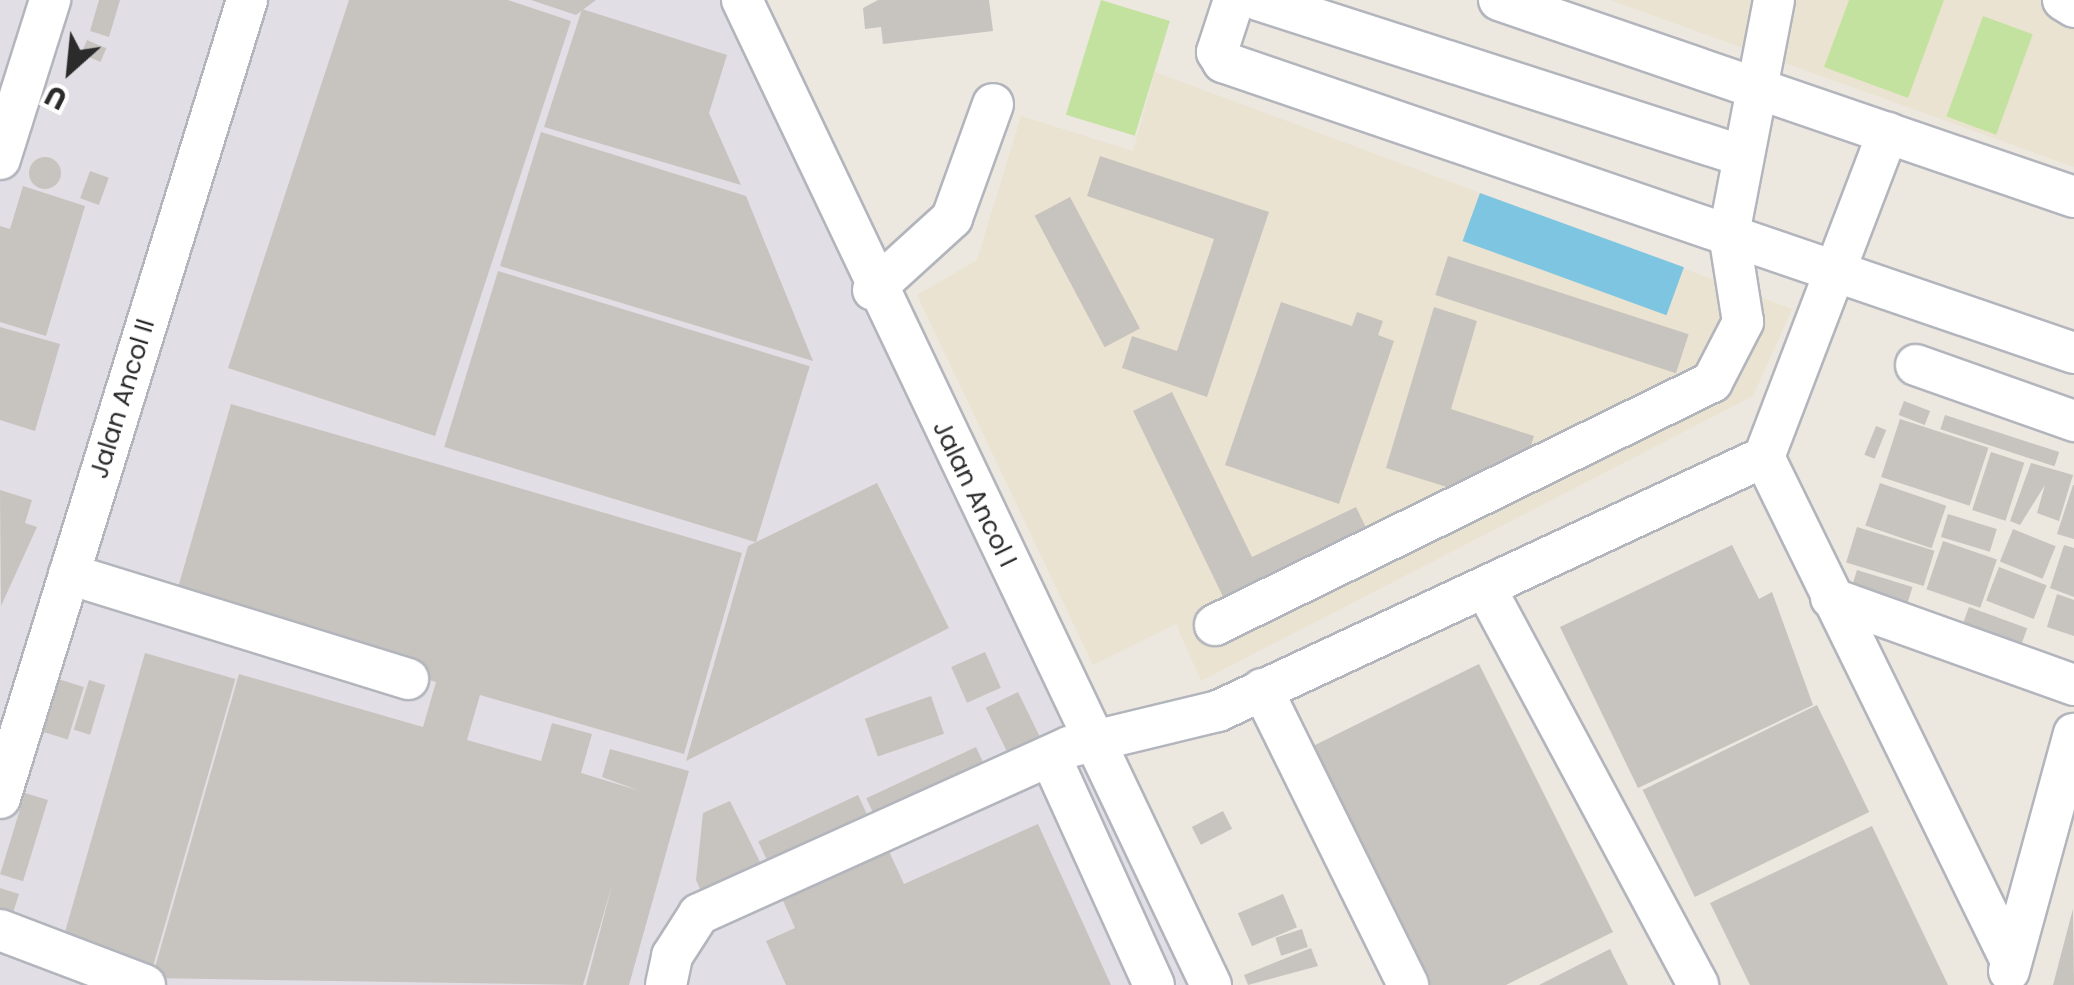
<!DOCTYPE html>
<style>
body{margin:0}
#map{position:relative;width:2074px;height:985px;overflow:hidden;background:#ece7df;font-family:Poppins,sans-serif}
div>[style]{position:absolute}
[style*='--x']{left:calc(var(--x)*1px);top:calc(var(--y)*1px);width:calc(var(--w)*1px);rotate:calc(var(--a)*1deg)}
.industrial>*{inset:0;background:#e1dfe5}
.education>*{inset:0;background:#ebe3d1}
.pitch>*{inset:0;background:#c4e29f;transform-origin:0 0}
.water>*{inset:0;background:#7ec5e2;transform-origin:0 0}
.building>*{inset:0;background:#c7c3be;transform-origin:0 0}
.round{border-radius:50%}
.roads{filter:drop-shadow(2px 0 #b3b5bd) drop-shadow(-2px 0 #b3b5bd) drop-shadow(0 2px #b3b5bd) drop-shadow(0 -2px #b3b5bd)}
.minor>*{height:40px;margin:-20px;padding:0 20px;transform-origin:20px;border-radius:20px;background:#fff}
span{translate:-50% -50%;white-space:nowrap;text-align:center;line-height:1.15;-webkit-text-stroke:8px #fff;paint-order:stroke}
.street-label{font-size:25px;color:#2b2b2b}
.north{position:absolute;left:20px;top:20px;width:100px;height:100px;-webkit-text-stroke:8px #fff;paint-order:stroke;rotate:207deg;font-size:28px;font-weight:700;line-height:40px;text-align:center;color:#2b2b2b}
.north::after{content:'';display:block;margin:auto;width:35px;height:45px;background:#2b2b2b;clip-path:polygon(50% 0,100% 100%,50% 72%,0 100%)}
</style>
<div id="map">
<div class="industrial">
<div style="clip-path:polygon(0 0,758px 0,1193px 985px,0 985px)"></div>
</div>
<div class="education">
<div style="clip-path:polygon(1610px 0,2074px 0,2074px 167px)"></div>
<div style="clip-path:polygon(1155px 72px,1792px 309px,1753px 396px,1201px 681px,1176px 624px,1093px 665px,917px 295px,977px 260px,1021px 116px,1133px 151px)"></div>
</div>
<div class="pitch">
<div style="left:1101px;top:0;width:72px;height:120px;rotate:17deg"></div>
<div style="clip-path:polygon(1849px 0,1944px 0,1908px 98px,1824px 67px)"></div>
<div style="left:1983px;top:16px;width:53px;height:107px;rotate:20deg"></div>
</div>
<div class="water">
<div style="left:1480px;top:193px;width:217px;height:51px;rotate:20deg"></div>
</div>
<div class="building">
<div style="clip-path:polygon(99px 0,120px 0,109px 37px,90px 31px)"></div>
<div style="clip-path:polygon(349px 0,508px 0,571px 21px,435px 436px,228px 368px)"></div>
<div style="clip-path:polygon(531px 0,596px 0,576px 15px)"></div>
<div style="clip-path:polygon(878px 0,989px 0,993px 31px,883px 44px,881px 27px,865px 29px,863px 8px)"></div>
<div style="clip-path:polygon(582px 9px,727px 55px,709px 113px,741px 185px,544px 127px)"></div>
<div style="left:87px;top:40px;width:21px;height:15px;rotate:23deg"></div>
<div style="clip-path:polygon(541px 132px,746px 196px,813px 361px,500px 266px)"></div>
<div style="clip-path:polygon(1100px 156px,1269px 212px,1207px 397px,1122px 368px,1132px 336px,1177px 351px,1214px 239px,1087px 196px)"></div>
<div class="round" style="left:29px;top:157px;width:32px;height:32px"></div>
<div style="left:90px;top:171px;width:20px;height:29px;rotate:20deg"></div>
<div style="clip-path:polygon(23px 186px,85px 206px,46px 336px,0 322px,0 226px,10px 229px)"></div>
<div style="left:1070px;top:197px;width:149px;height:40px;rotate:62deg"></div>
<div style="left:1448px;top:256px;width:253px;height:41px;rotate:18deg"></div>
<div style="left:498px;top:271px;width:326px;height:184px;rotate:17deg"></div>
<div style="clip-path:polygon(1281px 302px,1352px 326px,1357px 312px,1383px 321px,1378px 335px,1394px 341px,1339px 504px,1225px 465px)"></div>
<div style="clip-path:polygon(1434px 307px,1477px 321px,1451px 409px,1534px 436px,1523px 471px,1499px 463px,1494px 482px,1472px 475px,1466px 493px,1386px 468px)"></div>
<div style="clip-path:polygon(0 327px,60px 344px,35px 431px,0 420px)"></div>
<div style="clip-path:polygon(1172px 392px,1252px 557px,1356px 507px,1372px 540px,1229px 609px,1133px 411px)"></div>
<div style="left:1904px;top:401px;width:28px;height:15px;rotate:21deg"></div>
<div style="clip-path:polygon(231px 404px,742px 553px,684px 754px,480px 695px,467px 740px,541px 761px,552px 723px,592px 734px,581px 773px,640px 791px,602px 777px,610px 749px,689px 771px,629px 985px,586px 985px,612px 885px,583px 985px,152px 978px,239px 674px,423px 727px,436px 682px,173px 605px)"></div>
<div style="left:1945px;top:415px;width:120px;height:15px;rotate:18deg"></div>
<div style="left:1900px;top:419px;width:93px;height:61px;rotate:18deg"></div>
<div style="left:1876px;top:426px;width:11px;height:31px;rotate:22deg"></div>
<div style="left:1991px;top:452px;width:35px;height:61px;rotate:18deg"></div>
<div style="clip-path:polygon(2031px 463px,2073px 475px,2059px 521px,2037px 513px,2045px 485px,2020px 525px,2010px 521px)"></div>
<div style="clip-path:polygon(877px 483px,949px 628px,686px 761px,748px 546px)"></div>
<div style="left:1880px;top:483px;width:70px;height:45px;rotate:19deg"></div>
<div style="clip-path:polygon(2073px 485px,2074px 485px,2074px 539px,2057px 534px)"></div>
<div style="clip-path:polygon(0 490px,32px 500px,25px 523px,37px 527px,1px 606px)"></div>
<div style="left:1948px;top:514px;width:51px;height:24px;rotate:17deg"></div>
<div style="left:1857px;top:527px;width:81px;height:37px;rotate:17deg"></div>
<div style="left:2013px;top:529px;width:46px;height:35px;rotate:22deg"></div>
<div style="left:1943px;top:541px;width:57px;height:51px;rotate:19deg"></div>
<div style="clip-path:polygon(1732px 545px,1759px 599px,1772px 592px,1813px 705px,1638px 788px,1560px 627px)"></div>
<div style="clip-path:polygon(2064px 545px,2074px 548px,2074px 597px,2050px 588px)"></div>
<div style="left:1999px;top:567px;width:51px;height:36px;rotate:21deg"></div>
<div style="left:1857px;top:570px;width:58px;height:25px;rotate:17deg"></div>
<div style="clip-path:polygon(2057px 594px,2074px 600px,2074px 636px,2047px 627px)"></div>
<div style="left:1969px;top:607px;width:62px;height:27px;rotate:20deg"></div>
<div style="left:985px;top:652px;width:39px;height:37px;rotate:66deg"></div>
<div style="left:145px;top:653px;width:94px;height:301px;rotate:16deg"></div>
<div style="clip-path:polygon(1479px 664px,1613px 932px,1506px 985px,1427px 985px,1309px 748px)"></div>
<div style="left:58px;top:679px;width:27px;height:55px;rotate:17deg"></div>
<div style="left:89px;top:680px;width:17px;height:52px;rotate:17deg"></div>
<div style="left:1018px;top:692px;width:55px;height:36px;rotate:64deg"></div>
<div style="left:931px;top:696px;width:40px;height:70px;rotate:71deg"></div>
<div style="left:1817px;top:705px;width:119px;height:194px;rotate:64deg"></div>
<div style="left:976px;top:747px;width:40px;height:121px;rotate:65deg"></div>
<div style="left:25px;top:793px;width:24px;height:85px;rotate:17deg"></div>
<div style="left:858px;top:795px;width:35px;height:110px;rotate:65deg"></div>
<div style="clip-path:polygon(730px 801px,767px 876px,705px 900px,696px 880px,703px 813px)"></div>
<div style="left:1223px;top:811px;width:20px;height:35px;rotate:63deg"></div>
<div style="clip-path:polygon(1038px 824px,1111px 985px,786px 985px,766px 941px,795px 928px,781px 896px,888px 849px,904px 884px)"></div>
<div style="clip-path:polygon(1872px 826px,1948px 985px,1750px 985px,1710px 903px)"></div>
<div style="clip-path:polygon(0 888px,19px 894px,7px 932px,0 930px)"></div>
<div style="left:1283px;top:894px;width:36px;height:49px;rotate:67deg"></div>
<div style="clip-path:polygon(2073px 909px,2074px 985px,2053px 985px,2069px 924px)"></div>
<div style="left:1302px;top:929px;width:19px;height:28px;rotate:72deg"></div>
<div style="clip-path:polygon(1311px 948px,1318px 966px,1248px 985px,1244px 975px)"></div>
<div style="clip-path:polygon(1610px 949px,1628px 985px,1539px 985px)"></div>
</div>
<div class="roads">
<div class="minor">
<div style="--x:742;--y:0;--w:1091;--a:64.54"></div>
<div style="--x:1234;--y:0;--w:55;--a:108.1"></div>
<div style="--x:1217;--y:52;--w:12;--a:59"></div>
<div style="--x:1223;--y:62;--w:899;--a:18.88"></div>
<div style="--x:1258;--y:0;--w:506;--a:17.83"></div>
<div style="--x:1499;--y:0;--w:608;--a:18.91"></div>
<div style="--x:2063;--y:0;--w:13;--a:32"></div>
<div style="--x:0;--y:159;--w:167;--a:-72.5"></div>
<div style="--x:873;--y:290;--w:107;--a:-42.3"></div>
<div style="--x:952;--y:218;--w:121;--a:-70.2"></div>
<div style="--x:1916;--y:365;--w:168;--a:19.5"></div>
<div style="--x:1764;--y:457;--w:561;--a:63.89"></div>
<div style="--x:69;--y:574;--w:355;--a:17.2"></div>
<div style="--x:1487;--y:591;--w:447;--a:61.8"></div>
<div style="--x:1831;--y:598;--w:258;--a:19.7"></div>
<div style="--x:1215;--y:625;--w:553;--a:-26.06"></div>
<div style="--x:1712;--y:382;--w:68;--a:-62.7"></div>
<div style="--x:1743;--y:322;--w:89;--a:-99"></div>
<div style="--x:1729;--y:234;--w:238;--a:-79.1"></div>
<div style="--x:1262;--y:689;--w:330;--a:63.7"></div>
<div style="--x:1051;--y:758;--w:249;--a:65.6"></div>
<div style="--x:0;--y:798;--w:835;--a:-72.8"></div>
<div style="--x:0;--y:930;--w:155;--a:20.8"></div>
<div style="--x:2009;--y:971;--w:246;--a:-74.7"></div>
<div style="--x:666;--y:985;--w:30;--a:-78"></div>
<div style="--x:672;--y:956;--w:50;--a:-57.3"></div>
<div style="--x:699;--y:914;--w:406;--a:-24.3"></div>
<div style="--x:1069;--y:747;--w:153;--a:-13.6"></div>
<div style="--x:1218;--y:711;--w:602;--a:-24.95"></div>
<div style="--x:1764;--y:457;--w:347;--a:-69.1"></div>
</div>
</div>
<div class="street-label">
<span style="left:123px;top:399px;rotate:-73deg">Jalan Ancol II</span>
<span style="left:974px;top:494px;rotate:64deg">Jalan Ancol I</span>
</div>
<div class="north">U</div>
</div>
